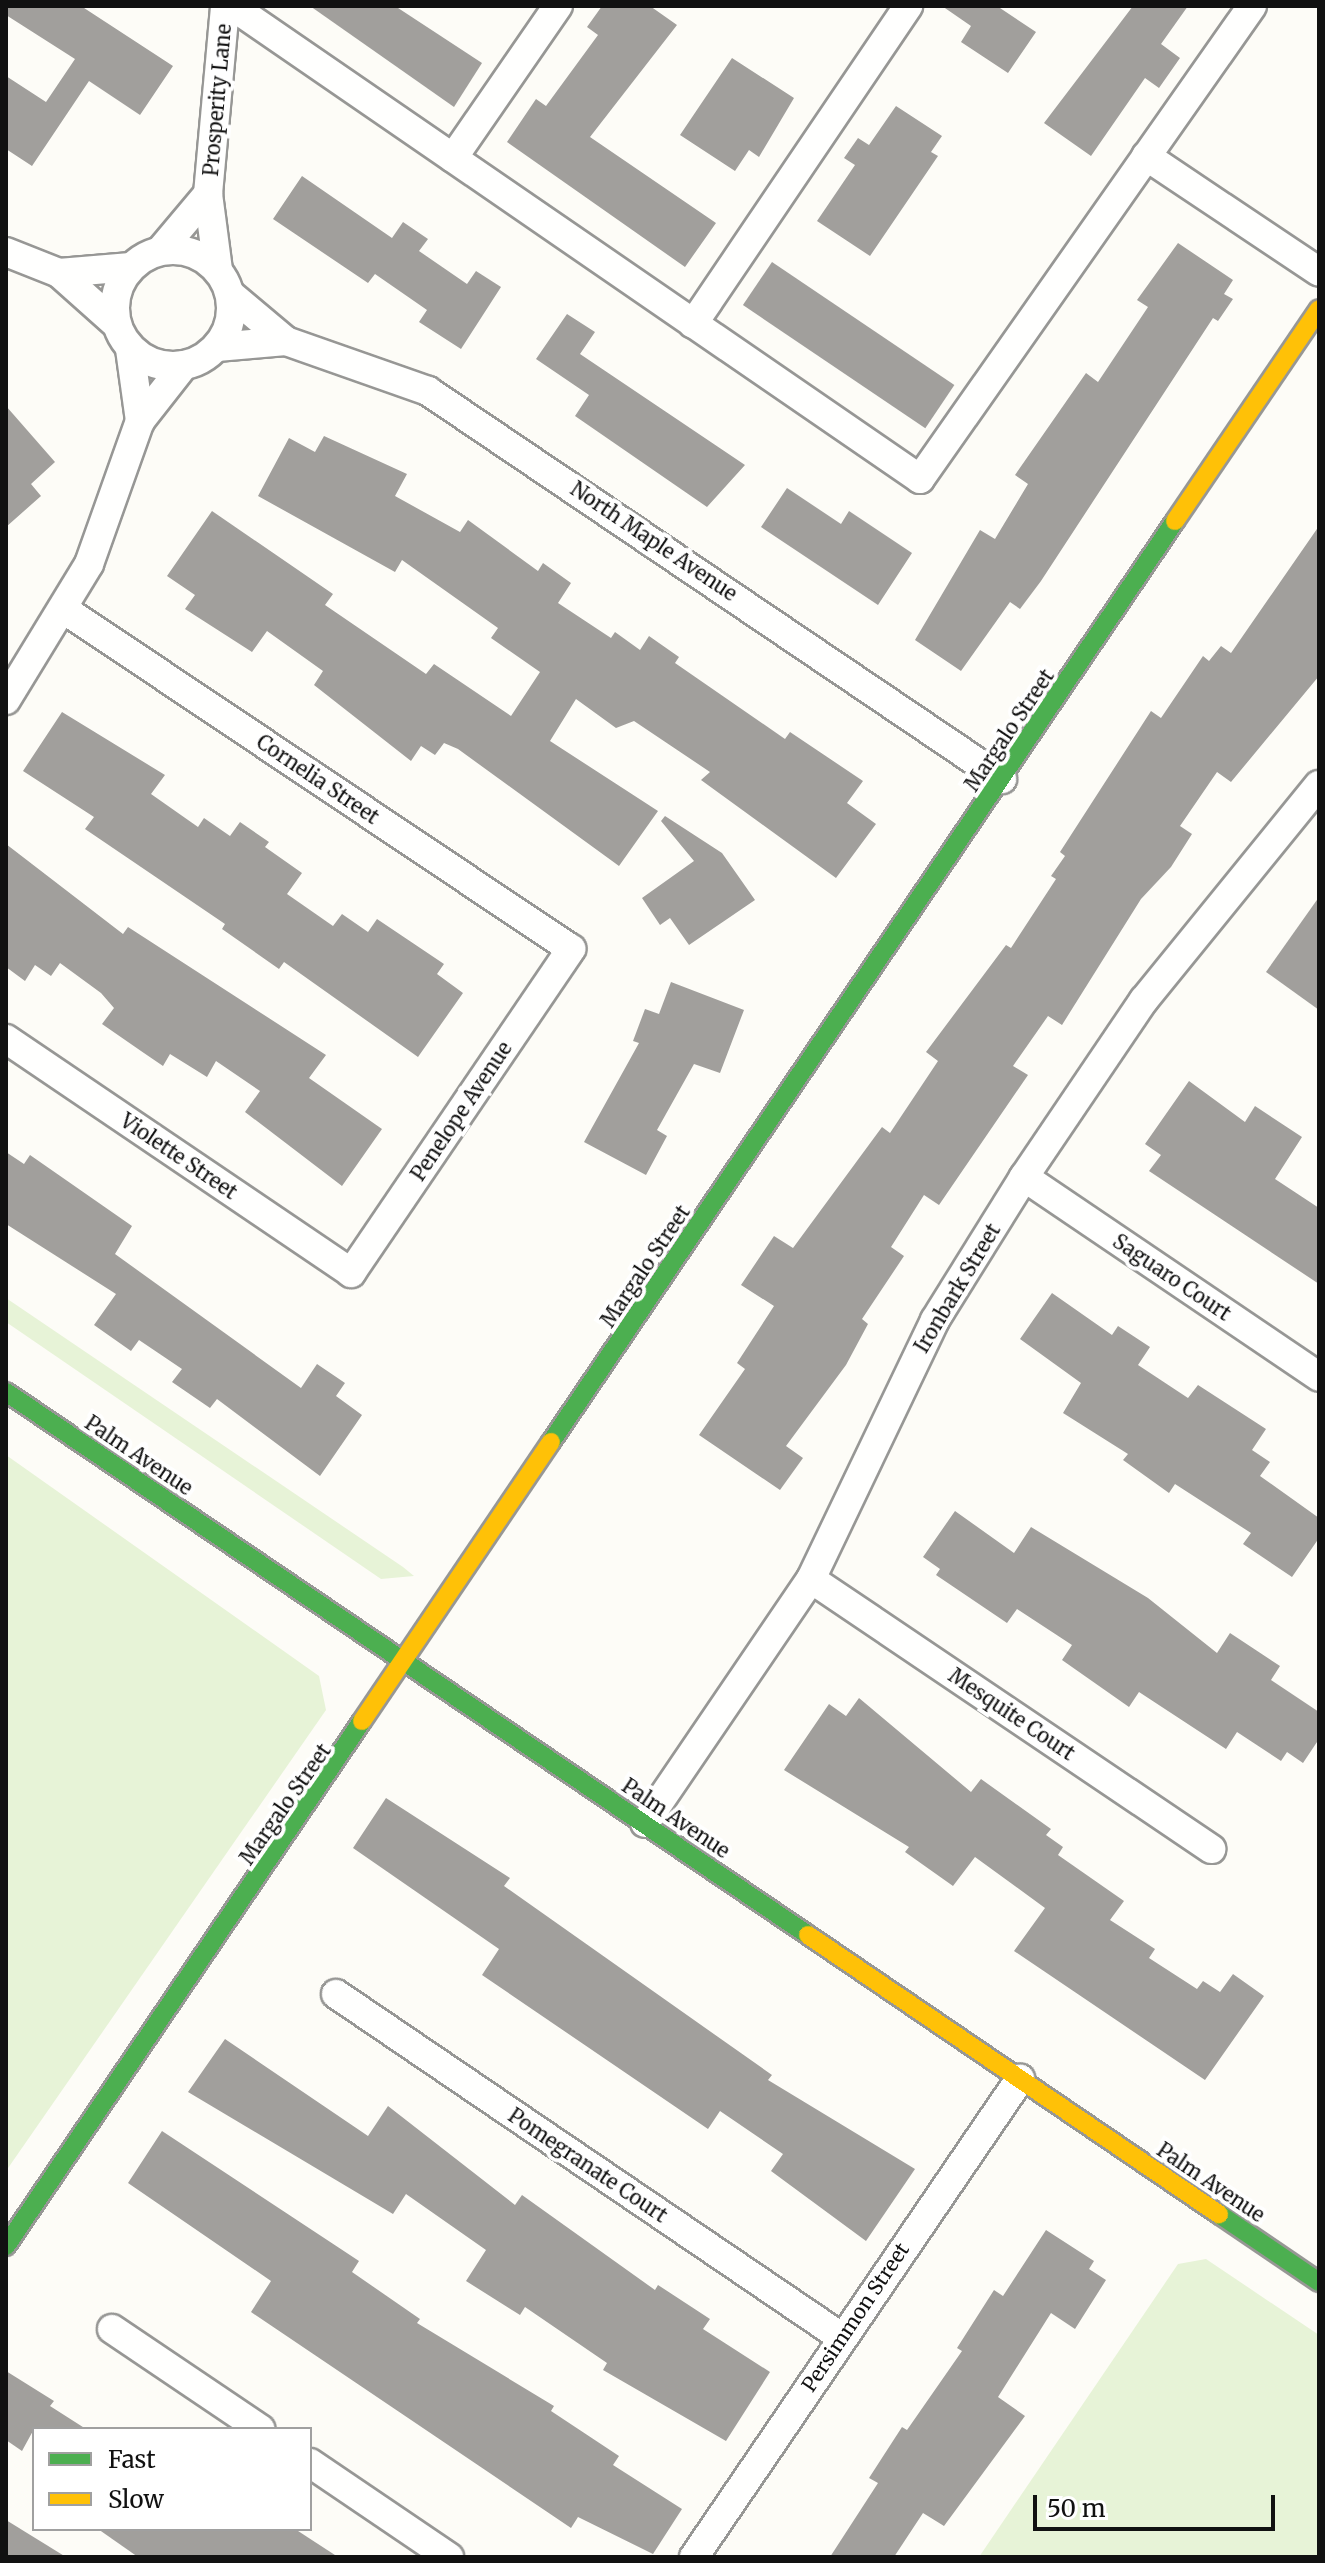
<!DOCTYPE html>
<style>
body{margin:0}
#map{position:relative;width:1325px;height:2563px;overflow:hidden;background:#fdfcf7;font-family:Merriweather,serif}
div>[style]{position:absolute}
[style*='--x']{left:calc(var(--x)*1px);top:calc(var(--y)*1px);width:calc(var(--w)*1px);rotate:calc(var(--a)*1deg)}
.green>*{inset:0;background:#e7f3d7}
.building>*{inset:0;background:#a19f9c;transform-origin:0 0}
.roads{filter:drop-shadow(2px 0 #979795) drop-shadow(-2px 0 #979795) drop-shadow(0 2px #979795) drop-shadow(0 -2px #979795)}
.street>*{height:28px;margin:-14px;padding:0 14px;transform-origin:14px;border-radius:14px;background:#fffffe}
.street>.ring{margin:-14px;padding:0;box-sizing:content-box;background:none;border:28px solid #fffffe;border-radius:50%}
.fast>*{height:18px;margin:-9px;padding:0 9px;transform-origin:9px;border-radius:9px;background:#4caf50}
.slow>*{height:18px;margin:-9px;padding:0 9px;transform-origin:9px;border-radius:9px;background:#ffc107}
span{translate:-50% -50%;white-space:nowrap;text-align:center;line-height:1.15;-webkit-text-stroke:8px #fff;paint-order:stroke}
.street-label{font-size:20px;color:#111}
.frame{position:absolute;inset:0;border:8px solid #111;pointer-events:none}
.legend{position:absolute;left:32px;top:2427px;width:280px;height:104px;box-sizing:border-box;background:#fff;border:2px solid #a0a0a0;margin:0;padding:10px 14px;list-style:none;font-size:24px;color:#111}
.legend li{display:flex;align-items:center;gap:16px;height:40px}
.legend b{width:40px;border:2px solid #a0a0a0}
.scale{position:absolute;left:1033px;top:2495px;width:242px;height:36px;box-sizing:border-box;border:4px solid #111;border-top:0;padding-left:10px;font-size:24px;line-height:28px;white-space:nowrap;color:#111;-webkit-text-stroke:6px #fff;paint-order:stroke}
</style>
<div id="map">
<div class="green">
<div style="clip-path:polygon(6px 1298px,403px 1567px,414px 1576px,381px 1579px,6px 1322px)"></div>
<div style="clip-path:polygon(6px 1455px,319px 1676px,326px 1710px,6px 2171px)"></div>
<div style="clip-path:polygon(1206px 2259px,1319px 2335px,1319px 2557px,979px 2557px,1178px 2264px)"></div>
</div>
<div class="building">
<div style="clip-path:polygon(6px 6px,81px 6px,173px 66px,140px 115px,89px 81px,32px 166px,6px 149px,6px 76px,46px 102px,75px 59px,6px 15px)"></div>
<div style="clip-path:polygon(310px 6px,395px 6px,482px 63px,454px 107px)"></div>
<div style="clip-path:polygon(602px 6px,650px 6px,677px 25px,590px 137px,716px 223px,685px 267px,507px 142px,536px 99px,546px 106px,598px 35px,587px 27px)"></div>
<div style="clip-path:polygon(942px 6px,997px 6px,1036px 32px,1008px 73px,961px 42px,971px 26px)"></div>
<div style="clip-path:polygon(1133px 6px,1188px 6px,1161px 44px,1180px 58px,1159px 88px,1145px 78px,1091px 156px,1044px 123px)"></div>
<div style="clip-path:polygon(732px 58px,794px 98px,759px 157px,749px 150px,735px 171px,680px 135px)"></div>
<div style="clip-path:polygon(896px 106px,942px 136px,931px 152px,938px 156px,870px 256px,817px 221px,855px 165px,844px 158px,858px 138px,869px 145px)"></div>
<div style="clip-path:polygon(302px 176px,392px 238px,403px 222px,428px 239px,419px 251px,467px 284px,476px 271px,501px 287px,461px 349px,419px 322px,427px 310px,375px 274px,368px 283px,273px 219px)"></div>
<div style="clip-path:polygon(1178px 243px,1233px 280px,1224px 294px,1233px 299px,1218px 321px,1213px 318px,1041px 581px,1020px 609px,1010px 602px,961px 671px,915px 640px,980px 530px,995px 539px,1028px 484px,1015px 475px,1086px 373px,1098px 382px,1148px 307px,1137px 300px)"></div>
<div style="left:772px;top:262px;width:220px;height:52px;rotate:34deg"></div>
<div style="clip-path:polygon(567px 314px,595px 332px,580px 354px,745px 465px,707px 507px,575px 416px,589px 395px,536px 359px)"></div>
<div style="clip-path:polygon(6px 406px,55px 462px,31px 484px,41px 496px,6px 527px)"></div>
<div style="clip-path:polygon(324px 436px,407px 474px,395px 496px,460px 532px,468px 520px,538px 571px,543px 563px,571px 583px,558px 603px,611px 638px,615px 632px,640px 650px,649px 636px,679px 657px,675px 663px,785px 739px,790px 732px,863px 781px,847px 803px,876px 824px,836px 878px,701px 780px,710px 772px,634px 721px,616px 728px,576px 699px,550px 741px,658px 811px,619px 866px,458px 749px,444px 743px,435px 755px,421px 746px,411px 761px,314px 685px,323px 671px,267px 631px,252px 652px,185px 609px,195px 595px,167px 576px,212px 511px,333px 594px,325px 605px,426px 674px,434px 664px,511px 716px,540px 672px,491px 638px,498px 628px,402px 560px,395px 572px,258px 496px,289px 438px,315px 452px)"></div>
<div style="clip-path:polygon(787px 488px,841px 524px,849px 511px,912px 553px,878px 605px,761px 527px)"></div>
<div style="clip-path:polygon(1319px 526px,1319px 676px,1231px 782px,1217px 772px,1180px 826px,1192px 834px,1171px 867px,1141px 899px,1062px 1025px,1048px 1016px,1013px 1066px,1028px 1075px,939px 1205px,924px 1195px,891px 1247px,904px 1256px,862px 1319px,868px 1324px,846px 1365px,786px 1446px,803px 1458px,780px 1490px,699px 1435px,745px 1369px,737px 1363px,774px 1306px,741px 1285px,774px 1236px,793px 1248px,882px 1127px,890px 1133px,938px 1061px,926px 1052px,1006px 945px,1011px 948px,1056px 879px,1051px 876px,1065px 856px,1060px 852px,1151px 711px,1161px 718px,1203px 656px,1209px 661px,1221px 646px,1231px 653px)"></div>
<div style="clip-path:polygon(62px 712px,165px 775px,151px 794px,198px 827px,204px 818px,230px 836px,240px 822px,269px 842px,265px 847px,302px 873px,287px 894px,333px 926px,342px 914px,368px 932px,377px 919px,444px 964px,437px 974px,463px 993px,418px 1057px,284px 962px,279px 969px,222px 929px,225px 924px,85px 829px,94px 817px,23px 771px)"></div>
<div style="clip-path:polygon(665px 816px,722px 853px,755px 900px,689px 945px,670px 918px,660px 925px,642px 898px,694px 861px,661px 821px)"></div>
<div style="clip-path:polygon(6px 844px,123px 934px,128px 927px,326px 1055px,309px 1078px,382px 1129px,342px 1186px,245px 1112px,260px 1091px,216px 1061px,207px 1077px,170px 1054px,163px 1066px,141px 1051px,102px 1024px,114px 1008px,101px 993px,60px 963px,51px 976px,35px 965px,25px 981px,6px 967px)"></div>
<div style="clip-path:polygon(1319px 897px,1319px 1010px,1266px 972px)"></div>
<div style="clip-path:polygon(671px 982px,744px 1010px,720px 1073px,694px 1064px,657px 1130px,667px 1136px,646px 1175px,584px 1142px,639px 1043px,633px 1041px,645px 1009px,659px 1014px)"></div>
<div style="clip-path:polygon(1189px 1081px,1245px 1122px,1255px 1106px,1302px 1137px,1275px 1179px,1319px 1208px,1319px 1284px,1149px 1171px,1161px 1155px,1145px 1144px)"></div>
<div style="clip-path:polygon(6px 1152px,24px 1164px,30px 1155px,132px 1226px,115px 1254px,301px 1388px,317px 1364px,345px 1383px,336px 1396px,362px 1415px,320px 1476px,217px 1399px,210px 1408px,172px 1382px,182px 1369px,139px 1340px,131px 1351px,94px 1325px,116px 1294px,6px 1224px)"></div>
<div style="clip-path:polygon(1052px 1293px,1112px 1335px,1118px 1326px,1150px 1347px,1138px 1365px,1188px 1398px,1198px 1385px,1266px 1429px,1252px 1450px,1270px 1462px,1260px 1476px,1319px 1518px,1319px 1538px,1292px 1577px,1243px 1544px,1251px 1533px,1175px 1484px,1169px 1493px,1123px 1460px,1128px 1454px,1063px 1413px,1081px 1383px,1020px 1339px)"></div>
<div style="clip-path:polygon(955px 1511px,1014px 1553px,1031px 1527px,1148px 1598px,1217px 1653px,1230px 1633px,1280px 1666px,1271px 1680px,1319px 1712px,1319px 1739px,1303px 1763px,1287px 1752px,1281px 1761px,1237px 1732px,1226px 1749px,1139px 1692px,1129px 1707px,1062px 1660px,1072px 1645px,1017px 1609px,1007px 1623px,936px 1575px,940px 1569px,923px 1557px)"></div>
<div style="clip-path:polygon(859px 1698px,971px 1792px,981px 1779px,1051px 1829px,1046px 1835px,1063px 1847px,1058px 1855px,1124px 1901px,1110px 1920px,1155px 1949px,1149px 1958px,1197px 1989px,1203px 1981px,1220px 1992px,1233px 1974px,1264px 1996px,1205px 2080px,1014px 1951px,1045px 1908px,975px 1857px,953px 1886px,905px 1852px,909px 1847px,784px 1770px,829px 1704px,846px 1716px)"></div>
<div style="clip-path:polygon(386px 1798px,510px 1878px,504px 1886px,772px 2075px,768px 2080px,915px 2169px,866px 2241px,771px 2171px,783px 2154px,720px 2111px,708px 2129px,482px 1975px,499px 1949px,353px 1848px)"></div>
<div style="clip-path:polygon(225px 2039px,368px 2136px,388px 2106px,515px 2205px,522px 2195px,655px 2290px,658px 2285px,710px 2319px,703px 2329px,770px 2372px,726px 2441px,603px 2370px,607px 2363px,525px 2307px,520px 2315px,466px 2281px,486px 2250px,406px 2194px,393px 2214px,188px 2092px)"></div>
<div style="clip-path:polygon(162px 2131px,359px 2261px,352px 2272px,420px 2319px,417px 2323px,554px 2406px,551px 2411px,619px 2456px,613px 2465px,682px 2509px,653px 2554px,578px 2517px,571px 2528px,251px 2312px,271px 2281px,128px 2183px)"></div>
<div style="clip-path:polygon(1046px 2230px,1094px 2261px,1089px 2269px,1106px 2280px,1075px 2329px,1051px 2313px,998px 2397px,1025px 2416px,944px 2526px,923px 2513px,894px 2557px,830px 2557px,878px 2483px,869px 2478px,902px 2427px,907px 2430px,962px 2351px,957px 2348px,994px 2290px,1003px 2296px)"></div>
<div style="clip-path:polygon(6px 2371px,54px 2401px,50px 2406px,86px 2429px,34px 2429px,22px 2451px,6px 2440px)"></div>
<div style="clip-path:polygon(6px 2520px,66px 2557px,6px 2557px)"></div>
<div style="clip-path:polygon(98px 2529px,295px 2529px,338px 2557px,138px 2557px)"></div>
</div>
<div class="roads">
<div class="street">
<div style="--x:232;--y:6;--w:835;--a:34.51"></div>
<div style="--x:920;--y:479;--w:578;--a:-54.93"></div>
<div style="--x:1146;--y:156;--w:208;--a:33.8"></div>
<div style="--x:453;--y:158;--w:185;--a:-55.4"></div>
<div class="ring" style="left:115px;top:250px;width:88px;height:88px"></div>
<div style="--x:160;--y:251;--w:75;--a:-49.9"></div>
<div style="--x:6;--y:252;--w:57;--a:21.6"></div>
<div style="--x:59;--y:273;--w:76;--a:41.8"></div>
<div style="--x:218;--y:270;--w:77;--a:-97.5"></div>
<div style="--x:208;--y:194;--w:189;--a:-84.8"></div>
<div style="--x:59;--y:273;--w:72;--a:-4.8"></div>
<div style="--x:230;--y:294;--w:73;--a:40"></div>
<div style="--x:693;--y:324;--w:384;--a:-55.9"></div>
<div style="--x:217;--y:347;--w:69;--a:-5"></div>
<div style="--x:286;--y:341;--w:151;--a:19.4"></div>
<div style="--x:428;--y:391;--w:693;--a:34.06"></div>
<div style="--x:130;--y:349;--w:73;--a:82.1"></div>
<div style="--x:6;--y:700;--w:159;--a:-58.6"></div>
<div style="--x:89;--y:564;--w:152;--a:-70.4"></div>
<div style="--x:140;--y:421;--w:71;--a:-51.8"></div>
<div style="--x:6;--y:1039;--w:417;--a:34.1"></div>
<div style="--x:351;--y:1273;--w:392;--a:-55.8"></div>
<div style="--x:571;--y:949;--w:609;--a:-146.18"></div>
<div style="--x:1024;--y:1177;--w:356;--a:34.1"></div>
<div style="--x:811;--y:1579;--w:483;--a:34"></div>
<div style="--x:645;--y:1823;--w:295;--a:-55.8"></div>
<div style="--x:811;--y:1579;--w:287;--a:-64.4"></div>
<div style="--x:935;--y:1320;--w:168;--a:-58.1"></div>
<div style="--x:1024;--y:1177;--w:214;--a:-55.9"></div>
<div style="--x:1144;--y:1000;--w:277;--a:-50.9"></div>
<div style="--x:336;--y:1994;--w:610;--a:34.18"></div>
<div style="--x:112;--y:2329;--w:179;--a:34"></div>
<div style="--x:310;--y:2463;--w:168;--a:34.1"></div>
<div style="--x:694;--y:2557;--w:579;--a:-55.71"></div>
</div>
<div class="fast">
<div style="--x:6;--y:1392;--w:969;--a:34.1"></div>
<div style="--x:551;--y:1442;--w:1112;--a:-55.88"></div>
<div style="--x:1219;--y:2214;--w:121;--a:34.2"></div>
<div style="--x:6;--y:2246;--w:634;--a:-55.86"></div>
</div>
<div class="slow">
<div style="--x:1175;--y:521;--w:256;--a:-55.8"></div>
<div style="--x:362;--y:1721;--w:337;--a:-55.9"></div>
<div style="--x:808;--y:1935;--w:497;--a:34.2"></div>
</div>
</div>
<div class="street-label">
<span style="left:217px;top:100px;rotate:-85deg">Prosperity Lane</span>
<span style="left:654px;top:541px;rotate:34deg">North Maple Avenue</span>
<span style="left:1009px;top:730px;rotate:-56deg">Margalo Street</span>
<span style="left:318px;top:779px;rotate:34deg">Cornelia Street</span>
<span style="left:461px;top:1111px;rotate:-56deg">Penelope Avenue</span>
<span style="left:179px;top:1156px;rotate:34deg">Violette Street</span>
<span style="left:645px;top:1266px;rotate:-56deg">Margalo Street</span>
<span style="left:1172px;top:1277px;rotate:34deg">Saguaro Court</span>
<span style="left:957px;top:1288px;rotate:-59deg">Ironbark Street</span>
<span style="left:139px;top:1455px;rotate:34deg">Palm Avenue</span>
<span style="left:1012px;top:1714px;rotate:34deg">Mesquite Court</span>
<span style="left:285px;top:1804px;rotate:-55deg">Margalo Street</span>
<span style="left:676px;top:1818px;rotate:34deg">Palm Avenue</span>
<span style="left:588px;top:2165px;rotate:34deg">Pomegranate Court</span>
<span style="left:1211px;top:2182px;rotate:34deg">Palm Avenue</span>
<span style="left:855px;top:2317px;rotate:-56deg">Persimmon Street</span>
</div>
<div class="frame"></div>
<ul class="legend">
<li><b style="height:10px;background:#4caf50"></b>Fast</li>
<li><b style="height:10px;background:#ffc107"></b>Slow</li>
</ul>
<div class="scale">50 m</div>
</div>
